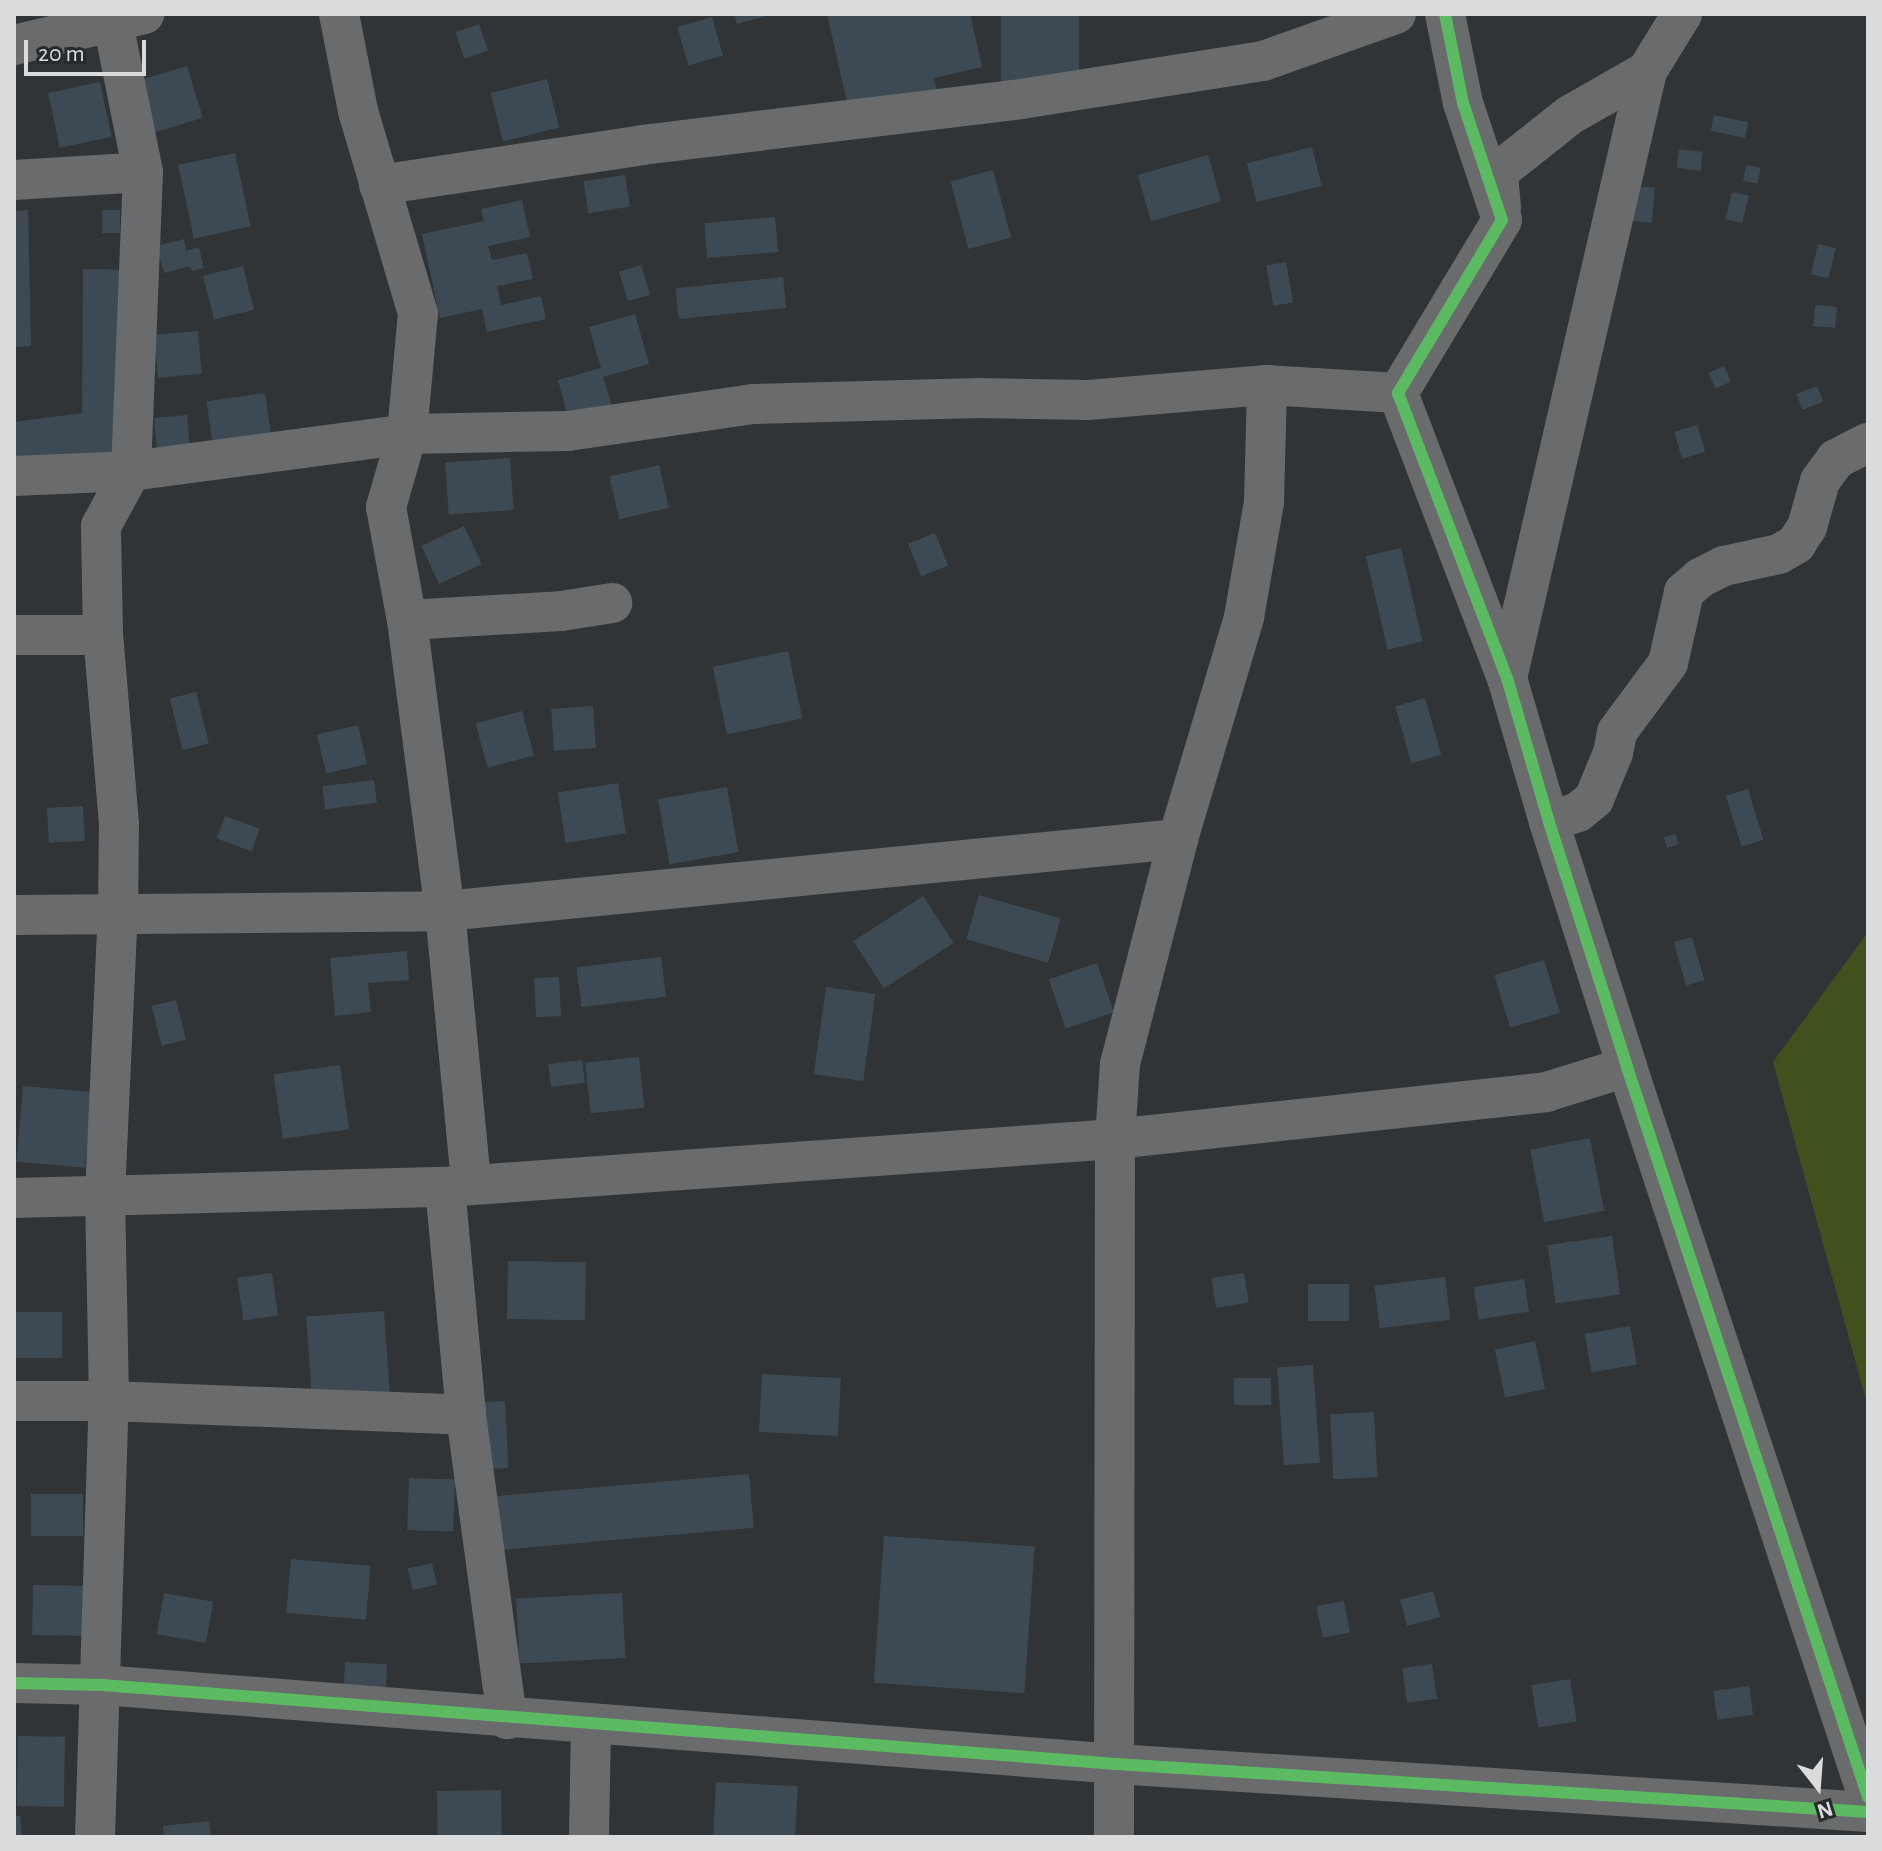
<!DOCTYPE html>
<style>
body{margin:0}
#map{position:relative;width:1882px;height:1851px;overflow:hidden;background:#313436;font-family:"Alegreya Sans",sans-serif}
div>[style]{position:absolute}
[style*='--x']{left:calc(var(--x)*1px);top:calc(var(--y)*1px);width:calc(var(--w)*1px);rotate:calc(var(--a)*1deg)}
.green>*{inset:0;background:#41511e}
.building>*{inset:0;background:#3e4a53;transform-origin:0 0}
.street>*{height:40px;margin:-20px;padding:0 20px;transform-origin:20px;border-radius:20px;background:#696b6c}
.cycleway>*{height:12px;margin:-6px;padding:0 6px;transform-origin:6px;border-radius:6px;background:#5cba63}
span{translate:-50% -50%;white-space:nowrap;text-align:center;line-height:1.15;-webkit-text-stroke:6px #262a2d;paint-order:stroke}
.frame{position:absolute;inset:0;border:16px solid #d9dbdd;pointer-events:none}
.north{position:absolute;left:1778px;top:1747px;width:80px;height:80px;-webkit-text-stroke:6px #262a2d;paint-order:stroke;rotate:163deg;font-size:22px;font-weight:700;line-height:32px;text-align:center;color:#d9dbdd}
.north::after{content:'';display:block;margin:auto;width:28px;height:36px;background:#d9dbdd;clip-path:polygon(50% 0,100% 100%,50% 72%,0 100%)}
.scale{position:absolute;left:24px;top:40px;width:122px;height:36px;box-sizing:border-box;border:4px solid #d9dbdd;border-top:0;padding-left:10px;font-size:24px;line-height:28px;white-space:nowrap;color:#d9dbdd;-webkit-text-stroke:6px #262a2d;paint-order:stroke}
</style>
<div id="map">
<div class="green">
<div style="clip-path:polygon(1868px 932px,1868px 1407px,1773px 1062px)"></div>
</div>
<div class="building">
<div style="clip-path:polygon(734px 14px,770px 14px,770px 15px,737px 24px)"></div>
<div style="clip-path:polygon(827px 14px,970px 14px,982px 67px,934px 78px,938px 95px,850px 115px)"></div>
<div style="left:1001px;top:14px;width:78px;height:74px"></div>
<div style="left:712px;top:17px;width:40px;height:36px;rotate:74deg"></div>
<div style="left:479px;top:24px;width:28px;height:25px;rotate:71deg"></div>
<div style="left:187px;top:66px;width:54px;height:53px;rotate:73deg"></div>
<div style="left:547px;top:79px;width:50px;height:58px;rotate:76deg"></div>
<div style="left:100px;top:82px;width:56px;height:53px;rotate:78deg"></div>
<div style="left:1714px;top:115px;width:35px;height:16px;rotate:12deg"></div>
<div style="left:1312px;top:147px;width:40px;height:67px;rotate:76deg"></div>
<div style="left:1679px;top:149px;width:24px;height:19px;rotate:7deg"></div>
<div style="left:235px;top:153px;width:75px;height:58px;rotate:78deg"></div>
<div style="left:1208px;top:155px;width:48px;height:73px;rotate:74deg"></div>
<div style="left:1746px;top:165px;width:15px;height:16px;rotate:11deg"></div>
<div style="left:993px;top:170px;width:70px;height:44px;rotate:75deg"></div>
<div style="left:625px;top:175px;width:32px;height:42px;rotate:81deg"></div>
<div style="left:1634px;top:186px;width:21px;height:35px;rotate:5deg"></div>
<div style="left:1732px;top:192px;width:17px;height:28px;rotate:13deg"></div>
<div style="clip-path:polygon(522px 200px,530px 237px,488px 246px,492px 260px,527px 253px,533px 279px,497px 286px,501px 305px,541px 296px,546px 319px,487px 332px,482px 309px,440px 318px,422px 234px,484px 221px,481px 209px)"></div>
<div style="clip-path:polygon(28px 210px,31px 346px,14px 347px,14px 211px)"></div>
<div style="left:102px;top:210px;width:18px;height:23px"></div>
<div style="left:775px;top:217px;width:35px;height:71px;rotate:85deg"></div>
<div style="clip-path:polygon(184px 239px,186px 251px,199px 247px,204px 268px,192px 271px,190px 266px,164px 273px,157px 246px)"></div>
<div style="left:1818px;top:244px;width:18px;height:31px;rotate:13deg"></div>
<div style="left:1286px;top:262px;width:41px;height:20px;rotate:80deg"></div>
<div style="left:641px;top:265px;width:31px;height:23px;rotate:73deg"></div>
<div style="left:243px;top:266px;width:45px;height:41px;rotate:76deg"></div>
<div style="clip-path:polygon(83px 269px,129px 270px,121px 457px,14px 462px,14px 422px,82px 413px)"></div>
<div style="left:783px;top:277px;width:31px;height:108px;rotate:84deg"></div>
<div style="left:1815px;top:305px;width:22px;height:21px;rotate:5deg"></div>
<div style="clip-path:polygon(635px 314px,649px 364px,603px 377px,615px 416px,571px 428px,558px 380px,601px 368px,589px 327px)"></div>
<div style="left:198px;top:331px;width:43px;height:44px;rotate:85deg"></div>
<div style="left:1724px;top:366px;width:17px;height:17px;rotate:66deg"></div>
<div style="left:1817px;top:386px;width:17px;height:22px;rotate:69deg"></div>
<div style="left:265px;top:393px;width:43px;height:59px;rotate:82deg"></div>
<div style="left:187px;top:415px;width:32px;height:33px;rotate:85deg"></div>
<div style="left:1697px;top:425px;width:28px;height:24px;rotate:73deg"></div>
<div style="left:510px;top:458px;width:52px;height:65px;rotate:86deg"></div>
<div style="left:659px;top:465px;width:44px;height:51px;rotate:77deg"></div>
<div style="left:464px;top:526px;width:42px;height:47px;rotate:65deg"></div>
<div style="left:935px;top:533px;width:35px;height:29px;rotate:68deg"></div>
<div style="left:1401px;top:548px;width:96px;height:36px;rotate:77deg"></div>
<div style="left:788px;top:651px;width:69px;height:77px;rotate:78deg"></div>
<div style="left:196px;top:692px;width:53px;height:27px;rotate:76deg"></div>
<div style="left:1425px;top:698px;width:59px;height:31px;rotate:74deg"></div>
<div style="left:593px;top:706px;width:42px;height:42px;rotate:86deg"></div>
<div style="left:522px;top:711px;width:46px;height:48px;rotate:75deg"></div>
<div style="left:358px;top:725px;width:40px;height:42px;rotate:77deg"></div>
<div style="left:374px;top:780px;width:23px;height:52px;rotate:83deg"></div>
<div style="left:618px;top:783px;width:51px;height:61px;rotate:81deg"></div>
<div style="left:727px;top:787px;width:66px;height:70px;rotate:80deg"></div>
<div style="left:1748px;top:789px;width:53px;height:23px;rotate:73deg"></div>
<div style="left:83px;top:806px;width:35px;height:36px;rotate:87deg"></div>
<div style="left:225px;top:816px;width:37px;height:24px;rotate:20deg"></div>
<div style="clip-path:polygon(1675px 834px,1679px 844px,1667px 848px,1664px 837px)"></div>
<div style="left:979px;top:895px;width:85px;height:46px;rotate:16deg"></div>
<div style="left:923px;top:896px;width:56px;height:83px;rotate:57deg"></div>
<div style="left:1692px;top:937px;width:45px;height:19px;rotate:74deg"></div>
<div style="clip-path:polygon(407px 951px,409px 980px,368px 983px,371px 1012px,335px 1016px,330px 958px)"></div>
<div style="left:661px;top:957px;width:40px;height:85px;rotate:83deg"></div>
<div style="left:1544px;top:960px;width:55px;height:52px;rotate:73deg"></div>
<div style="left:1097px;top:963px;width:52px;height:51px;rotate:71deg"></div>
<div style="left:559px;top:977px;width:39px;height:25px;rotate:87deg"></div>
<div style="left:826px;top:987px;width:50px;height:88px;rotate:8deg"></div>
<div style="left:176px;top:1000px;width:41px;height:25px;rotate:76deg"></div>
<div style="left:639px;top:1057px;width:51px;height:54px;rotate:84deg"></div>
<div style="left:582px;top:1060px;width:23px;height:34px;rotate:83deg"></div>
<div style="left:340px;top:1065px;width:65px;height:67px;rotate:82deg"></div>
<div style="left:23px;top:1086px;width:69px;height:76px;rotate:5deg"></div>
<div style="left:1590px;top:1138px;width:74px;height:61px;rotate:79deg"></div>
<div style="left:1612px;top:1236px;width:59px;height:65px;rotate:82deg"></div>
<div style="left:508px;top:1261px;width:78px;height:58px;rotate:1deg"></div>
<div style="left:272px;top:1273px;width:43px;height:35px;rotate:82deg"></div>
<div style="left:1244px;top:1273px;width:30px;height:33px;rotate:81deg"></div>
<div style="left:1445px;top:1277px;width:43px;height:71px;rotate:83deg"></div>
<div style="left:1524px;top:1279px;width:33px;height:51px;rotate:81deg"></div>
<div style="left:1308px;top:1284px;width:41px;height:37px"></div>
<div style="left:384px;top:1311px;width:86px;height:78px;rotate:86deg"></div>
<div style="left:14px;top:1312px;width:48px;height:46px"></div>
<div style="left:1630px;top:1326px;width:39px;height:46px;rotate:80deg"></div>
<div style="left:1535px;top:1341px;width:49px;height:41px;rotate:78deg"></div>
<div style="left:1313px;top:1365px;width:98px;height:36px;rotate:86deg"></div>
<div style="left:762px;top:1374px;width:79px;height:58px;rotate:3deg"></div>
<div style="left:1234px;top:1378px;width:37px;height:27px"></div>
<div style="left:505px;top:1401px;width:67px;height:22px;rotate:87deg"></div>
<div style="left:1374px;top:1412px;width:65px;height:44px;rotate:87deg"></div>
<div style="left:749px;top:1474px;width:54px;height:264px;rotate:85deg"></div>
<div style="left:409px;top:1478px;width:46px;height:52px;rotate:2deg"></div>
<div style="left:31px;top:1494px;width:52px;height:42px"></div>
<div style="left:884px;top:1536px;width:151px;height:147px;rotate:4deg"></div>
<div style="left:291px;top:1559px;width:80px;height:54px;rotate:5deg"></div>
<div style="left:432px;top:1563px;width:22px;height:25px;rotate:77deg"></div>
<div style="left:33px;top:1585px;width:59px;height:50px;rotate:1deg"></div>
<div style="left:1433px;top:1591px;width:27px;height:34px;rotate:75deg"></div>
<div style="left:164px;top:1593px;width:50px;height:42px;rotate:10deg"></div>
<div style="left:622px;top:1593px;width:65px;height:106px;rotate:87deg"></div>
<div style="left:1344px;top:1601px;width:32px;height:28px;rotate:79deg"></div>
<div style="left:345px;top:1662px;width:42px;height:34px;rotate:3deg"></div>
<div style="left:1432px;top:1664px;width:35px;height:30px;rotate:82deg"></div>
<div style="left:1570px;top:1679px;width:43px;height:39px;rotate:81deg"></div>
<div style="left:1749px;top:1686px;width:29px;height:36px;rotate:82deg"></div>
<div style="left:18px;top:1736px;width:47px;height:70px;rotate:1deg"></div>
<div style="left:716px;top:1782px;width:82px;height:55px;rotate:3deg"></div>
<div style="left:501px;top:1790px;width:47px;height:64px;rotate:89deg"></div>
<div style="clip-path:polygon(14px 1816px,20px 1816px,22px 1837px,14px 1837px)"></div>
<div style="clip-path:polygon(209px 1821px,211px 1837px,164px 1837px,163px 1826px)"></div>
</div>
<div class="street">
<div style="--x:339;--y:14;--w:99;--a:78.9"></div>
<div style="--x:358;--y:111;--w:211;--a:73.5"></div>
<div style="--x:418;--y:313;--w:121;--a:95.2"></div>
<div style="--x:407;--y:434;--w:76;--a:106"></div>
<div style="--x:386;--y:507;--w:115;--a:79.5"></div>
<div style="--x:407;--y:620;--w:293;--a:82.6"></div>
<div style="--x:445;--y:911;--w:273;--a:84.5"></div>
<div style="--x:1445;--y:14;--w:91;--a:78.6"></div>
<div style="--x:1463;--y:103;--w:123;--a:71.6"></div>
<div style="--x:1502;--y:220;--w:202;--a:121"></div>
<div style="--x:1398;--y:393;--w:305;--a:69.1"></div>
<div style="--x:1507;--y:678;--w:150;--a:73.7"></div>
<div style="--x:1549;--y:822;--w:257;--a:72.3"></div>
<div style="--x:1627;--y:1067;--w:769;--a:71.73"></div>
<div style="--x:14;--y:45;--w:134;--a:-13.4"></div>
<div style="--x:14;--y:180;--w:129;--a:-3.5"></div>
<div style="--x:379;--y:185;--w:266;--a:-8.6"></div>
<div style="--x:642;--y:145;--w:382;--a:-6.9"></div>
<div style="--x:1021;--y:99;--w:245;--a:-8.9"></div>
<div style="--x:1263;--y:61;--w:141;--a:-19.5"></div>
<div style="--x:1501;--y:208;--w:36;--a:-95"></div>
<div style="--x:1498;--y:172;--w:92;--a:-38.4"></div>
<div style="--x:1570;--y:115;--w:89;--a:-29.7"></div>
<div style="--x:14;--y:476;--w:117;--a:-2.4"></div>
<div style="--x:131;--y:471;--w:278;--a:-7.6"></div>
<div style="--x:407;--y:434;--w:161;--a:-1.1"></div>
<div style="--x:568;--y:431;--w:187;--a:-8.3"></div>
<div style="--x:753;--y:404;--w:226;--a:-1.5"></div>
<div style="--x:979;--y:398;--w:109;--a:1.1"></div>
<div style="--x:1088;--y:400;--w:180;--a:-4.8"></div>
<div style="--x:1267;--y:385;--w:131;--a:3.5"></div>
<div style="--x:407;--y:620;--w:154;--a:-3.3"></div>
<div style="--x:561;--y:611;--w:52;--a:-8.9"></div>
<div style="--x:14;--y:635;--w:89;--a:0"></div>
<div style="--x:1507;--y:678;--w:623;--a:-77.01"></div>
<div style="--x:1647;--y:71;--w:67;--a:-58.4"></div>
<div style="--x:1549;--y:822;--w:31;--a:-19"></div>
<div style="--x:1578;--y:812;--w:21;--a:-39"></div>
<div style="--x:1594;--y:799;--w:50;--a:-67.6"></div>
<div style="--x:1613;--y:753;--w:21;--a:-79"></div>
<div style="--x:1617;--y:732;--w:86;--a:-53.5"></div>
<div style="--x:1668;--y:663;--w:73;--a:-77.3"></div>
<div style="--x:1684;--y:592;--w:21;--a:-41"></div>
<div style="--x:1700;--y:578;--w:27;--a:-27"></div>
<div style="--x:1724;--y:566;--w:56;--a:-12.3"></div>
<div style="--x:1779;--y:554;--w:20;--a:-30"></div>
<div style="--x:1796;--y:544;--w:20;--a:-57"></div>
<div style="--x:1807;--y:527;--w:48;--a:-74.2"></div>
<div style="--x:1820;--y:481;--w:27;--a:-54"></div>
<div style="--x:1836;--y:459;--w:36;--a:-27"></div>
<div style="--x:14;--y:915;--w:431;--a:-0.5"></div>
<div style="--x:445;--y:911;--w:737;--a:-5.61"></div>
<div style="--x:445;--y:1187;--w:229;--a:84.7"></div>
<div style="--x:466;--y:1415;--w:307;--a:82.3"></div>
<div style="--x:14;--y:1198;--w:431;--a:-1.5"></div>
<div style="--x:445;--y:1187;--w:672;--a:-4.1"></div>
<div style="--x:1115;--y:1139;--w:434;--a:-6.2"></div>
<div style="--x:1546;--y:1092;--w:85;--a:-17.2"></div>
<div style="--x:14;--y:1401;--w:95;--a:0"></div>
<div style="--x:109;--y:1401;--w:357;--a:2.2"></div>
<div style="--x:14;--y:1683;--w:88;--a:1.3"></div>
<div style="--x:102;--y:1685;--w:1017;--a:4.45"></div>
<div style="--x:1116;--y:1764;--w:754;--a:3.65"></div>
<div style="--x:95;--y:1837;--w:436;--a:-88.2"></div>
<div style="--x:109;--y:1401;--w:207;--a:-91.1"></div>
<div style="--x:105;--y:1194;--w:281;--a:-87.4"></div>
<div style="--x:118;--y:913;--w:89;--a:-89.4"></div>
<div style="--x:119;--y:824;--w:190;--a:-94.8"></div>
<div style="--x:103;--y:635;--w:109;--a:-91.1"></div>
<div style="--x:101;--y:526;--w:63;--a:-61.4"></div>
<div style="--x:131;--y:471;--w:299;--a:-87.7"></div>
<div style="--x:143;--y:172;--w:152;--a:-101.4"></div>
<div style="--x:589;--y:1837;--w:112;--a:-89"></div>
<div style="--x:1114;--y:1837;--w:698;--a:-89.92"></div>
<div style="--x:1115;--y:1139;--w:75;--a:-86.2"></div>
<div style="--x:1120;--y:1064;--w:232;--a:-75.5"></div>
<div style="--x:1178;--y:839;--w:232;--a:-73.4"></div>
<div style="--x:1244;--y:617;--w:117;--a:-80.1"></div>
<div style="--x:1264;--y:502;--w:117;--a:-88.5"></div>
</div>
<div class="cycleway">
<div style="--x:1445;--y:14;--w:91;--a:78.6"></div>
<div style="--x:1463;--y:103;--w:123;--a:71.6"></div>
<div style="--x:1502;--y:220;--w:202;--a:121"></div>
<div style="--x:1398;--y:393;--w:305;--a:69.1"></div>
<div style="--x:1507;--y:678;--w:150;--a:73.7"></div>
<div style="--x:1549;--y:822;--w:257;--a:72.3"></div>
<div style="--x:1627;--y:1067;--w:769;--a:71.73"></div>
<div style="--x:14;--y:1683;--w:88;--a:1.3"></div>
<div style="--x:102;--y:1685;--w:1017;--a:4.45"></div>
<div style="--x:1116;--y:1764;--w:754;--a:3.65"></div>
</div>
<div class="frame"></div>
<div class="north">N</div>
<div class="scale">20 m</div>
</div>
